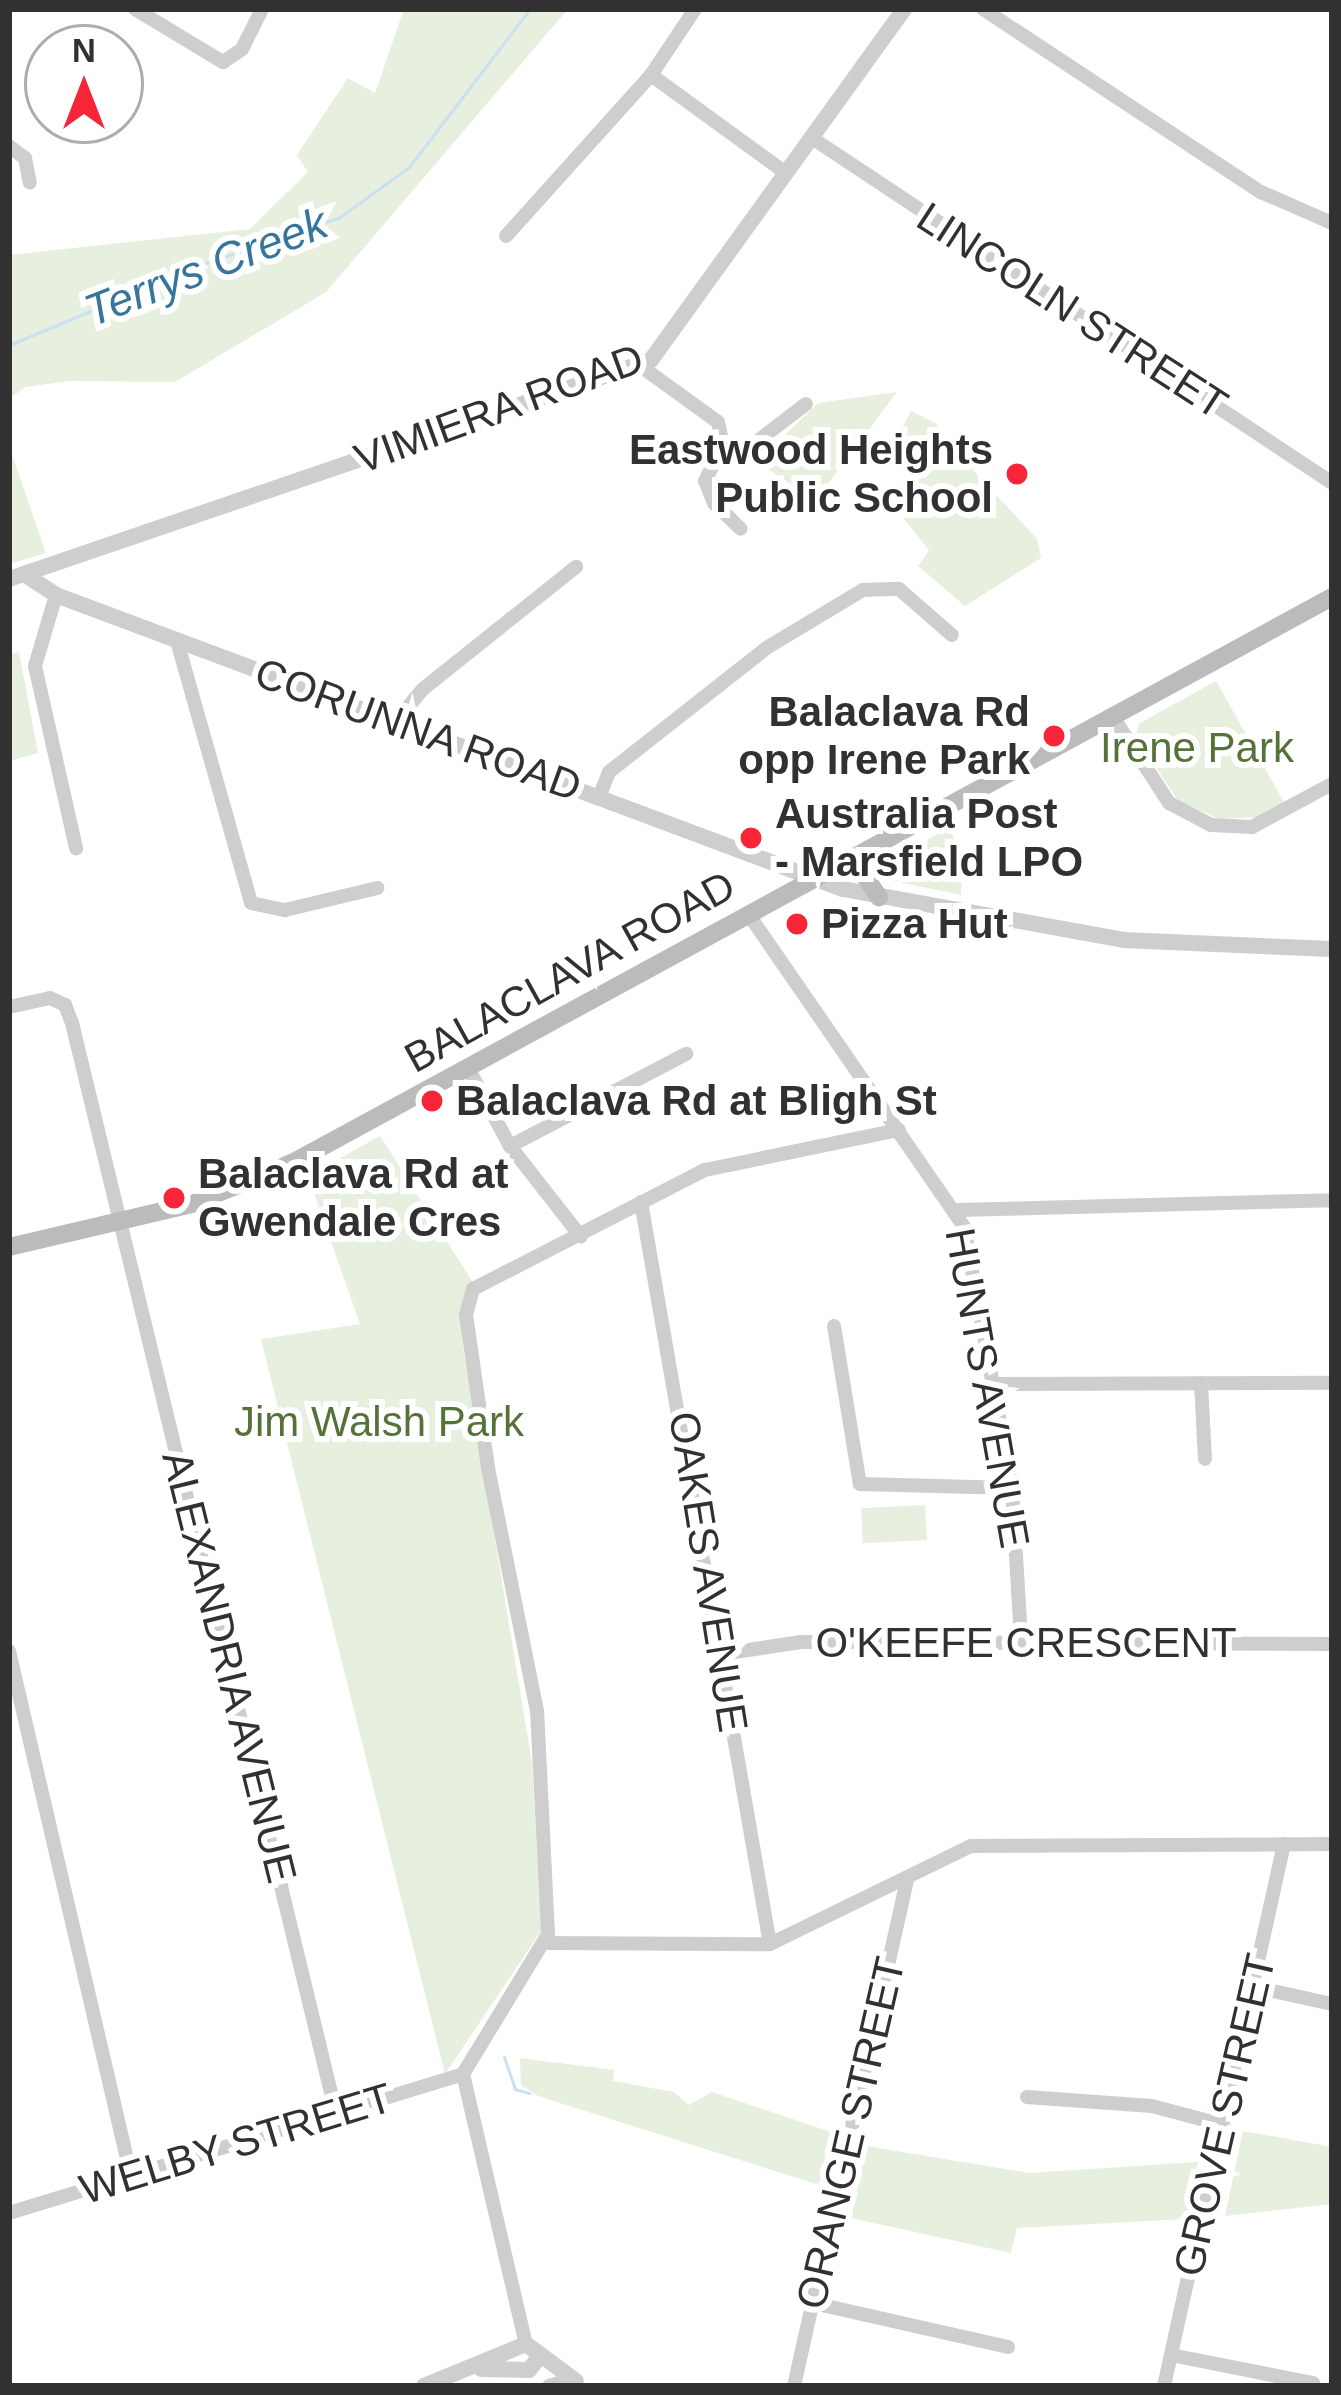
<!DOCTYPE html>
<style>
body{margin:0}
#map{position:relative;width:1341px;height:2395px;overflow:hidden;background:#fff;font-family:Helvetica,sans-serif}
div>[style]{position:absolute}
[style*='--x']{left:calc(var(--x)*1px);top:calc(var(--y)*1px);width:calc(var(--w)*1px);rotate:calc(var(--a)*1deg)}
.green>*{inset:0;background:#e7efde;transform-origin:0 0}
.stream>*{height:3px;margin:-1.5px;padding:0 1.5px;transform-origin:1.5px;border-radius:1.5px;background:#c9e1f0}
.minor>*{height:14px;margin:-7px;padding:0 7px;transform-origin:7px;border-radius:7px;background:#cecece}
.tertiary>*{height:16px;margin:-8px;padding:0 8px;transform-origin:8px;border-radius:8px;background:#cecece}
.secondary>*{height:18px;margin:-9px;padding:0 9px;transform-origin:9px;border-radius:9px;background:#bbb}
.dots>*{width:33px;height:33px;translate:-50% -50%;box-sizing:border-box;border:6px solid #fff;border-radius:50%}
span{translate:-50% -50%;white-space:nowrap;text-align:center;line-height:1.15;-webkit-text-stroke:12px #fff;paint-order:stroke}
.street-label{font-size:42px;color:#313131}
.poi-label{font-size:42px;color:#313131;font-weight:700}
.right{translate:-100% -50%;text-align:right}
.left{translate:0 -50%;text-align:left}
.park-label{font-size:42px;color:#557239}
.water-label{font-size:45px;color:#36769c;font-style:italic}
.frame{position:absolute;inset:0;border:12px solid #313131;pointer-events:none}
.north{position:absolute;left:24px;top:24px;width:120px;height:120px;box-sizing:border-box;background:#fff;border:3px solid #adadad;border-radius:50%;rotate:0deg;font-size:33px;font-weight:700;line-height:48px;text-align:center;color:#313131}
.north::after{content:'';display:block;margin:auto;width:42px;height:54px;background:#f62538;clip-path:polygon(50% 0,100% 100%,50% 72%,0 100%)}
</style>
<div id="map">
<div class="green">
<div style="clip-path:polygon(404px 9px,568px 9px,326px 292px,175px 382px,69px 381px,25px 387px,9px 399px,9px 255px,250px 229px,308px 172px,297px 155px,348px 78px,375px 93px)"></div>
<div style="clip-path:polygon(897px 392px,816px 500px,757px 462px,818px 403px)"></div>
<div style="left:911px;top:411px;width:30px;height:58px;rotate:27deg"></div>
<div style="clip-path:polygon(937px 431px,1037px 539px,1041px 558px,965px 606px,918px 566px,929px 550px,890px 501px,904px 478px,912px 478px)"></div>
<div style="clip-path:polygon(9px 446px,46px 553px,9px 564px)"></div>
<div style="clip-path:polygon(19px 652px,38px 753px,9px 761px,9px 654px)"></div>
<div style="clip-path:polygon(1216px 681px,1285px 804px,1260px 817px,1219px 819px,1178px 801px,1135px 735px,1140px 723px)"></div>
<div style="clip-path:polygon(950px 828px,962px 861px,961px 895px,880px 878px,892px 857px)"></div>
<div style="clip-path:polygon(380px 1136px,472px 1281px,460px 1312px,464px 1352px,532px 1763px,541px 1931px,445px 2074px,261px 1339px,360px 1324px,308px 1176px)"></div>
<div style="left:925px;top:1505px;width:35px;height:64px;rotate:87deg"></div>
<div style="clip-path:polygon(520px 2058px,614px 2070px,613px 2081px,674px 2092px,689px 2105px,712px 2092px,831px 2132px,819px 2185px,538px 2096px,521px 2085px)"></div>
<div style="clip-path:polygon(1243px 2131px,1332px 2147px,1332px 2204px,1225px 2216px)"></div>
<div style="clip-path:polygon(866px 2146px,1029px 2173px,1198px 2162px,1186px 2219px,1017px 2228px,1011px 2253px,851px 2218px)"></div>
</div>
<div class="stream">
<div style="--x:9;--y:345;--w:207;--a:-22.7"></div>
<div style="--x:200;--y:265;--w:148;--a:-18.9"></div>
<div style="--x:340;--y:217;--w:85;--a:-35.9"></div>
<div style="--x:409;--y:167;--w:199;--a:-52.6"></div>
<div style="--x:504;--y:2057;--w:34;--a:71"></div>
<div style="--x:515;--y:2089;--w:15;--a:16"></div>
</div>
<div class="minor">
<div style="--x:135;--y:9;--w:103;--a:31.1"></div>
<div style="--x:223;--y:62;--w:23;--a:-34"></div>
<div style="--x:242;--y:49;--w:45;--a:-63.4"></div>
<div style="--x:983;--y:9;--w:333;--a:33.4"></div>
<div style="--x:1261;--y:192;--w:77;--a:23.6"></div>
<div style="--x:651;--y:75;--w:167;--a:36"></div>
<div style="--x:812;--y:138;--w:624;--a:33.56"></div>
<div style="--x:9;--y:146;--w:20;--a:37"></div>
<div style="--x:25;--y:158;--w:25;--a:79"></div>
<div style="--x:506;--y:236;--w:217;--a:-48"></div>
<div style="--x:651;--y:75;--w:79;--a:-56.3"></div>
<div style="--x:639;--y:365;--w:97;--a:35.8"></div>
<div style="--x:718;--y:422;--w:24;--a:78"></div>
<div style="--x:723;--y:445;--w:40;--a:116.6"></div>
<div style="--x:705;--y:481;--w:24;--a:68"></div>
<div style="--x:714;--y:503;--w:37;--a:44"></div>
<div style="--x:723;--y:445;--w:24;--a:9"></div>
<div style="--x:747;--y:449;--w:74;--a:-37.3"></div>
<div style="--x:56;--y:595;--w:74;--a:106.5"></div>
<div style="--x:35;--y:666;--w:187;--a:77.3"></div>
<div style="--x:177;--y:641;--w:272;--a:74.2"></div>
<div style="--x:251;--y:903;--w:35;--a:12"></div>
<div style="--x:285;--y:910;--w:95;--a:-13.4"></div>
<div style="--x:1113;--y:717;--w:103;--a:56.9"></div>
<div style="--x:1169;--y:803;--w:47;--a:27.6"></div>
<div style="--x:1211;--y:825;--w:41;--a:2.8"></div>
<div style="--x:1252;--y:827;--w:91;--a:-28.3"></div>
<div style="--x:397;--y:720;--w:40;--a:-50"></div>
<div style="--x:423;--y:689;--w:196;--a:-38.6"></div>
<div style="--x:599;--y:797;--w:27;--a:-68"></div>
<div style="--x:609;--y:772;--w:202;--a:-38.2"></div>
<div style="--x:768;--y:647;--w:111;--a:-31"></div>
<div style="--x:863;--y:590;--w:36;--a:-2"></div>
<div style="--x:899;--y:589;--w:70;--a:41"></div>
<div style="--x:749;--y:915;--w:379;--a:55.4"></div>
<div style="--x:964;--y:1227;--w:265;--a:79.6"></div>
<div style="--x:1012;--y:1488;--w:151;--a:86.6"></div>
<div style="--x:9;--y:1007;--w:42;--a:-12.4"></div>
<div style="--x:50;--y:998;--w:17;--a:25"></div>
<div style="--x:65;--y:1005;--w:19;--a:69"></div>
<div style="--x:72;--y:1023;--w:1122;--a:76.39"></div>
<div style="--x:468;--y:1068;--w:89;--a:61.7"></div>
<div style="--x:510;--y:1146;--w:115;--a:52"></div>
<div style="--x:510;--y:1146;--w:199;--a:-27.6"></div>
<div style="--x:641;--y:1202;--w:753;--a:80.14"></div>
<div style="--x:958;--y:1210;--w:374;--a:-1.5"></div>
<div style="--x:834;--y:1326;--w:160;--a:80.7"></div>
<div style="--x:860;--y:1484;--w:152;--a:1.5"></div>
<div style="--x:1201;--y:1383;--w:76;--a:87"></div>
<div style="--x:995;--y:1384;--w:337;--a:-0.2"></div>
<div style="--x:9;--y:1651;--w:539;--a:76.92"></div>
<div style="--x:722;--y:1654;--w:80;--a:-8.6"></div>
<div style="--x:801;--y:1642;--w:531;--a:0.22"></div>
<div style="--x:546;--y:1943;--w:224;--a:0.3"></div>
<div style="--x:770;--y:1944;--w:224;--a:-26"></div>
<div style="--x:971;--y:1846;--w:361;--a:-0.3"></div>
<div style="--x:1255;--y:1987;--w:79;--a:12.4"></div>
<div style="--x:463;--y:2074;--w:164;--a:-58.7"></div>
<div style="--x:548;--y:1934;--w:223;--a:-92.8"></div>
<div style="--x:537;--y:1711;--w:249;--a:-101.4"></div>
<div style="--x:488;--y:1467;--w:154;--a:-98.2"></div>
<div style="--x:466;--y:1315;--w:27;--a:-75"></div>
<div style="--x:473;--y:1289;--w:261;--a:-27.2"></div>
<div style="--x:705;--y:1170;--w:198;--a:-11.7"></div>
<div style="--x:463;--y:2074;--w:277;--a:76.9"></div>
<div style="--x:1027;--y:2097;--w:125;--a:4.1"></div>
<div style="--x:1152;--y:2106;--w:74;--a:14.8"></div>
<div style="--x:9;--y:2213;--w:475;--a:-17"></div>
<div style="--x:813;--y:2303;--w:200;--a:12.7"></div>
<div style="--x:1171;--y:2355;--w:145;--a:11.2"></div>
<div style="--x:549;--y:2386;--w:14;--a:-17"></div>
<div style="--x:794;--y:2386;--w:518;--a:-77.41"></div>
<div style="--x:1164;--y:2386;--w:555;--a:-77.52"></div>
</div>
<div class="tertiary">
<div style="--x:24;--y:574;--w:38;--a:33"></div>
<div style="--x:56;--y:595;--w:840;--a:20.48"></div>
<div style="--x:843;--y:889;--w:285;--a:10.3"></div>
<div style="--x:1123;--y:940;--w:209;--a:2.5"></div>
<div style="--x:9;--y:579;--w:678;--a:-18.84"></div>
<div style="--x:651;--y:360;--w:433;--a:-54.2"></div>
<div style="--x:481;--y:2369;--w:48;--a:1.2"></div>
<div style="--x:529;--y:2370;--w:16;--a:-52"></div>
<div style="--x:424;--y:2386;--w:110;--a:-22.4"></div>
<div style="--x:526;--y:2344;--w:62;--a:36.5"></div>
</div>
<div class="secondary">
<div style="--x:868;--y:850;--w:25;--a:99"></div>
<div style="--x:864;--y:875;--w:27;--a:56"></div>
<div style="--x:9;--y:1247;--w:188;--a:-13.2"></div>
<div style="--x:192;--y:1204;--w:110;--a:-22.4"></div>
<div style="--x:294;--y:1162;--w:1182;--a:-28.56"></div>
</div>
<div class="dots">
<div style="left:1017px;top:474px;background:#f62538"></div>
<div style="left:1054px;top:736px;background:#f62538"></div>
<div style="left:751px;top:838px;background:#f62538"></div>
<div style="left:797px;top:924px;background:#f62538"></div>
<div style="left:432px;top:1101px;background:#f62538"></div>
<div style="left:174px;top:1198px;background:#f62538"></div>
</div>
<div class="street-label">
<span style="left:1072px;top:311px;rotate:33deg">LINCOLN STREET</span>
<span style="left:499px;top:409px;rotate:-20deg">VIMIERA ROAD</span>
<span style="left:418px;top:730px;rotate:20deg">CORUNNA ROAD</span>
<span style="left:570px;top:972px;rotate:-29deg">BALACLAVA ROAD</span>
<span style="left:987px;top:1388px;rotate:80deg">HUNTS AVENUE</span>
<span style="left:708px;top:1572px;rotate:81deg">OAKES AVENUE</span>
<span style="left:1026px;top:1643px">O'KEEFE CRESCENT</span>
<span style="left:229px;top:1667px;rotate:76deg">ALEXANDRIA AVENUE</span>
<span style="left:1225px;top:2115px;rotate:-77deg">GROVE STREET</span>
<span style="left:851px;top:2133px;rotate:-77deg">ORANGE STREET</span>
<span style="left:236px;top:2144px;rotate:-17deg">WELBY STREET</span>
</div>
<div class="poi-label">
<span class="right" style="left:993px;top:474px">Eastwood Heights<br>Public School</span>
<span class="right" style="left:1030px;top:736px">Balaclava Rd<br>opp Irene Park</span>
<span class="left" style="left:775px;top:838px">Australia Post<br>- Marsfield LPO</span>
<span class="left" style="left:821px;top:924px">Pizza Hut</span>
<span class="left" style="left:456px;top:1101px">Balaclava Rd at Bligh St</span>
<span class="left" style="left:198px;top:1198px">Balaclava Rd at<br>Gwendale Cres</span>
</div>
<div class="park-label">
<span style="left:1197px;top:748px">Irene Park</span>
<span style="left:379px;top:1422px">Jim Walsh Park</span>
</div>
<div class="water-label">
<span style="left:206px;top:267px;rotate:-21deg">Terrys Creek</span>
</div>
<div class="frame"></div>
<div class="north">N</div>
</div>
